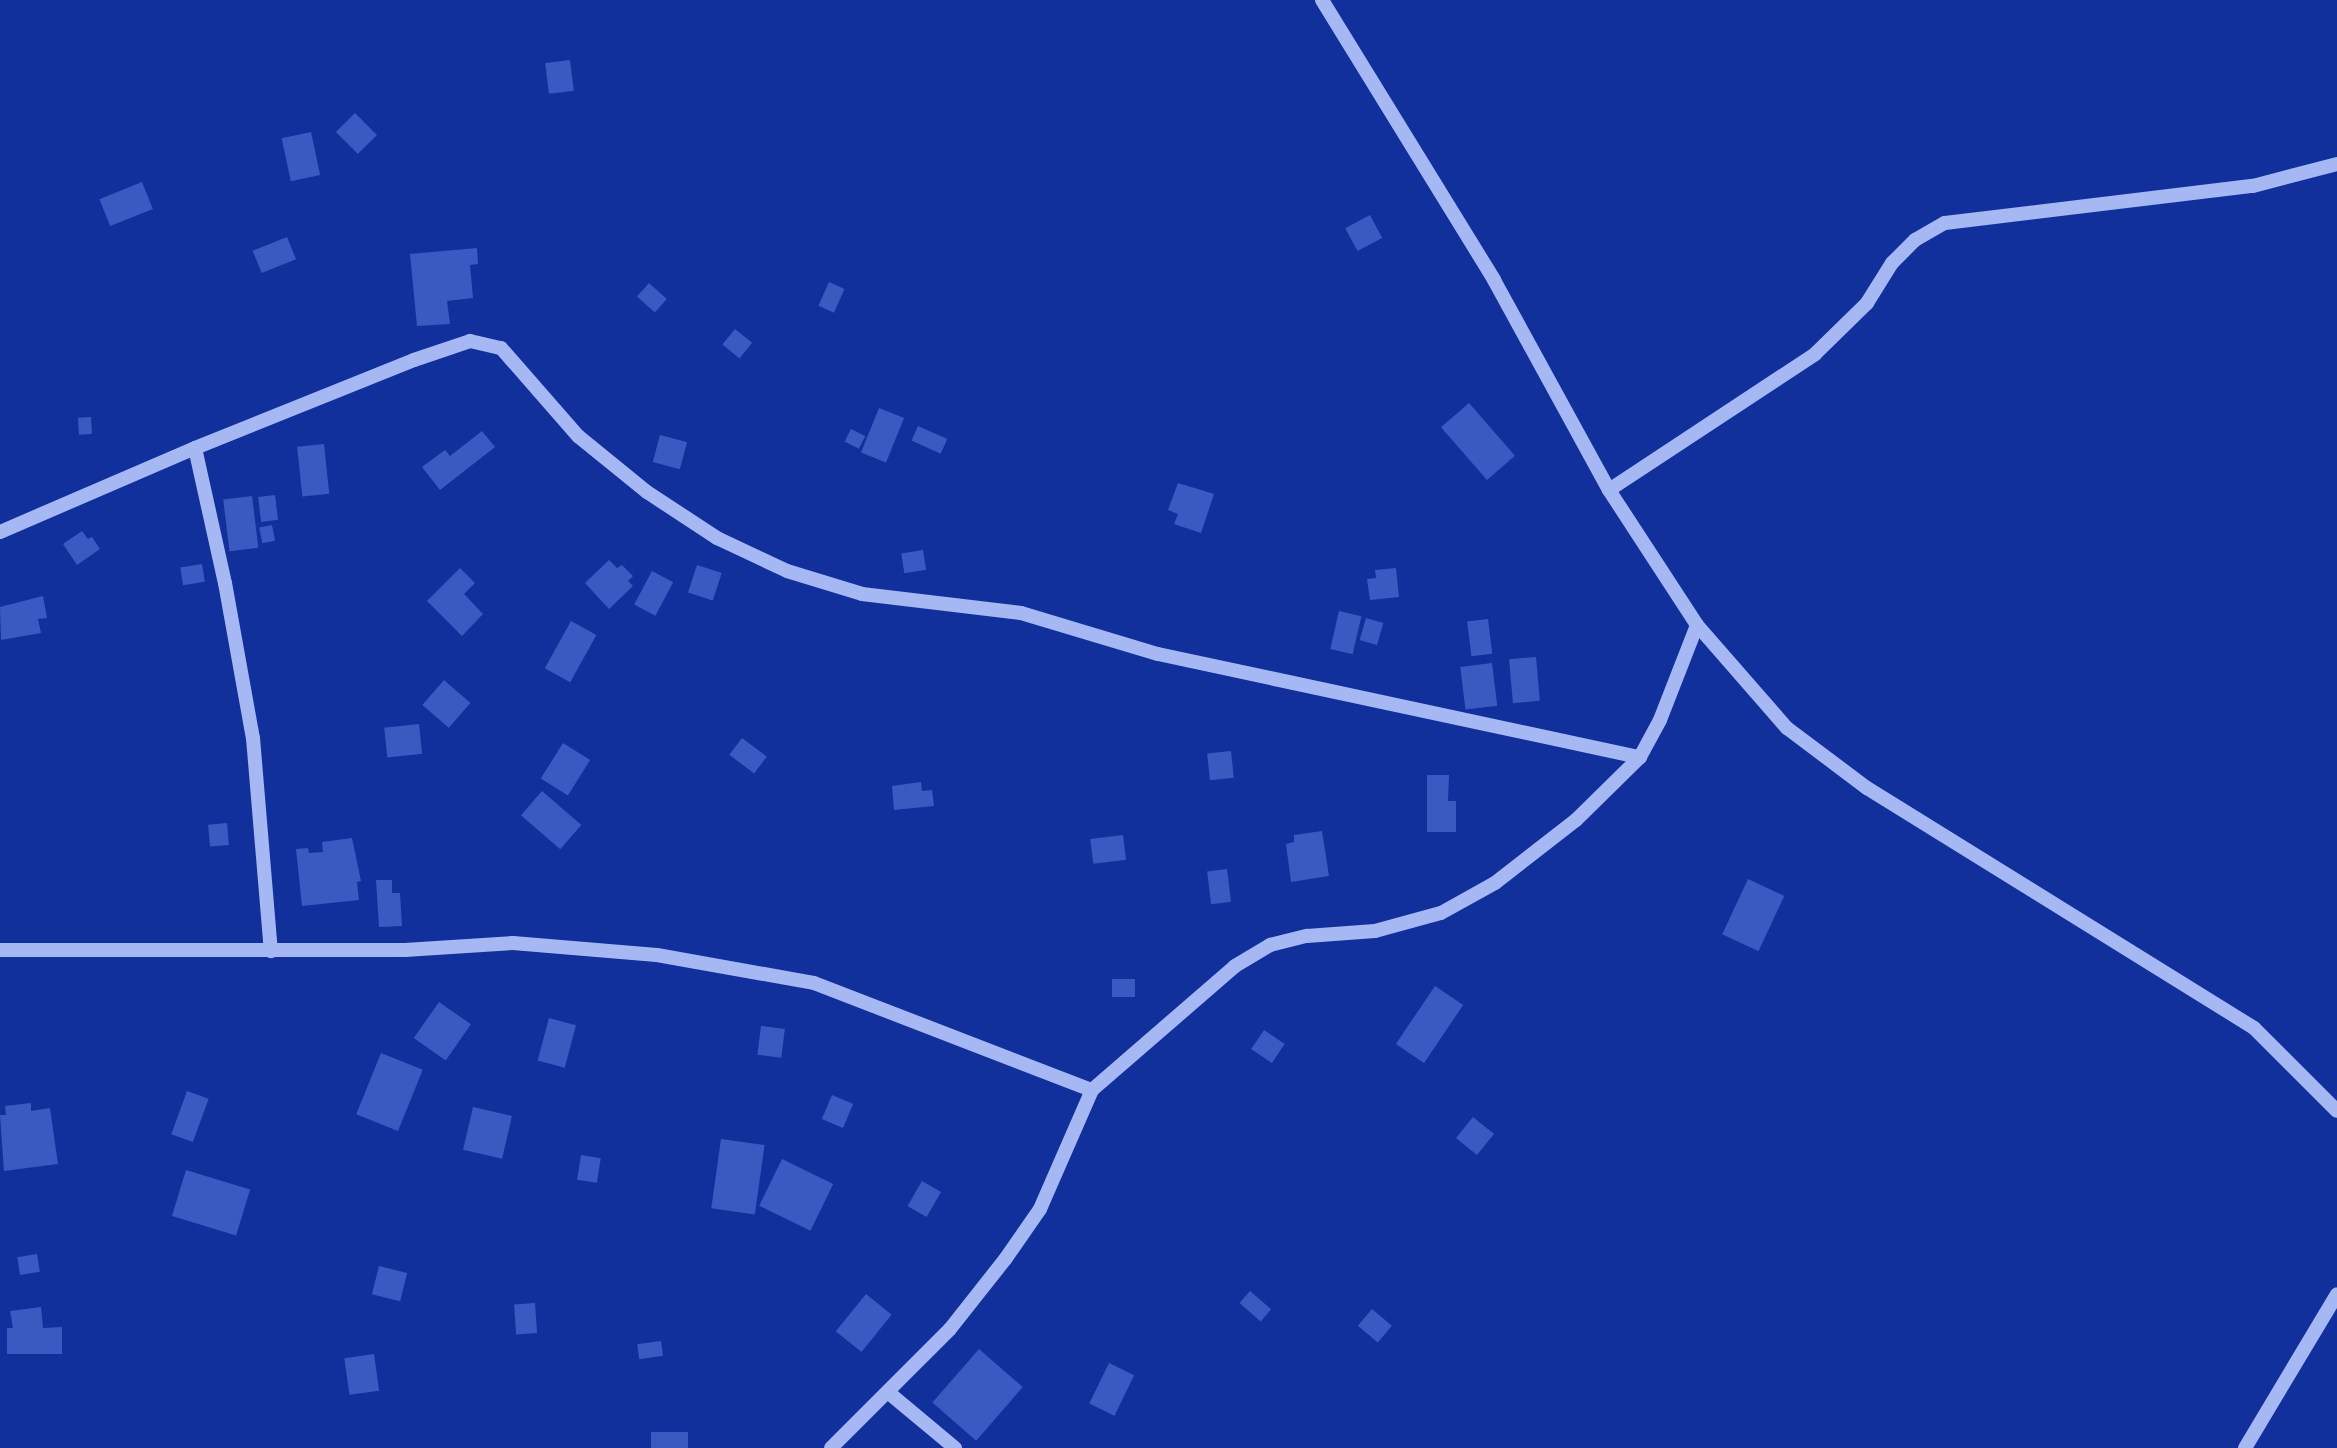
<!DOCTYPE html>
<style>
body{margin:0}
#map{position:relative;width:2337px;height:1448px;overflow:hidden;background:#12309b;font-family:Montserrat,sans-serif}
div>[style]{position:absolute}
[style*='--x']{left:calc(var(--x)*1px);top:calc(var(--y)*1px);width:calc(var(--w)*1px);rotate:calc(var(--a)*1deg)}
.building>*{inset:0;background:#3a5ac2;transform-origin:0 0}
.minor>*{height:14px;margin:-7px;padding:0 7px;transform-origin:7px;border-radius:7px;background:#a5b8f4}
span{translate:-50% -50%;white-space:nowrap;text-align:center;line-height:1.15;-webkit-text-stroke:8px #12309b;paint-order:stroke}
</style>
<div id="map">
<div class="building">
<div style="left:570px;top:60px;width:31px;height:25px;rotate:83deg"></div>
<div style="left:355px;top:113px;width:31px;height:27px;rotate:45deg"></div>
<div style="left:311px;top:132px;width:44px;height:30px;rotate:78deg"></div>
<div style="left:142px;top:182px;width:29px;height:46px;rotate:68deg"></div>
<div style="left:1370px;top:215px;width:26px;height:28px;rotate:62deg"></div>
<div style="left:287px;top:237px;width:24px;height:37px;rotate:68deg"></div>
<div style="clip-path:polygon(477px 248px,478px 264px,470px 265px,473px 298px,447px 301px,450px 324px,417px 326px,410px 254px)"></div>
<div style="left:829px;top:282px;width:17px;height:26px;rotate:24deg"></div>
<div style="left:649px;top:283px;width:24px;height:18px;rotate:42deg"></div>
<div style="left:735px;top:329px;width:22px;height:20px;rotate:39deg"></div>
<div style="left:1469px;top:403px;width:70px;height:37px;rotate:49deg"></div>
<div style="left:879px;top:408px;width:27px;height:48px;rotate:22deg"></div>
<div style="left:91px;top:417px;width:17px;height:13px;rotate:87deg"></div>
<div style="left:918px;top:426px;width:32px;height:16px;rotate:24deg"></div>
<div style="left:851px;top:429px;width:16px;height:14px;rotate:27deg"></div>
<div style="clip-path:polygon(482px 431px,495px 447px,440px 490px,422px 467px,445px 450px,450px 456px)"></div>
<div style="left:660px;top:435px;width:28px;height:28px;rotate:15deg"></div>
<div style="left:324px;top:444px;width:50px;height:27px;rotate:84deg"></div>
<div style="clip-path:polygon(1178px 483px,1214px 494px,1201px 533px,1174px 524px,1178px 514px,1168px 510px)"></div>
<div style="left:275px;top:495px;width:25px;height:17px;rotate:83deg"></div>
<div style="left:252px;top:496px;width:52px;height:29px;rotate:83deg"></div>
<div style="left:272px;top:525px;width:16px;height:13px;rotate:79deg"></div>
<div style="clip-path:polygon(82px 531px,88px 539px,92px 537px,100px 549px,77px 565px,63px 544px)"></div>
<div style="left:923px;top:550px;width:20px;height:22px;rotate:81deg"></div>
<div style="clip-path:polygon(609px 560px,617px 568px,622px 565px,633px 576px,628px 581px,633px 586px,609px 609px,585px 583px)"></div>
<div style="left:202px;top:564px;width:18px;height:22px;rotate:81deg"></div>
<div style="left:697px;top:565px;width:26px;height:29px;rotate:18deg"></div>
<div style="clip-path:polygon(460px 568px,475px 583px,464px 594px,483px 614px,462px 636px,427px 601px)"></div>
<div style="clip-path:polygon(1396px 568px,1399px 597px,1370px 600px,1367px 579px,1376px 578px,1375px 570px)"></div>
<div style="left:652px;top:571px;width:24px;height:38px;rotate:28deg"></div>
<div style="clip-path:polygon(43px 596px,47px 618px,38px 619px,41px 633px,1px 640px,0 607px)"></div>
<div style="left:1339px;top:611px;width:23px;height:39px;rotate:13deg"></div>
<div style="left:1366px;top:618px;width:18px;height:23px;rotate:16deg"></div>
<div style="left:1488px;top:619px;width:35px;height:21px;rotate:83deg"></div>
<div style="left:571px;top:621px;width:29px;height:54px;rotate:29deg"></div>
<div style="left:1536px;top:657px;width:44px;height:27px;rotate:85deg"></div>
<div style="left:1492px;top:663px;width:43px;height:32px;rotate:83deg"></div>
<div style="left:444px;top:680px;width:35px;height:33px;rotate:41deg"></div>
<div style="left:419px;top:724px;width:30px;height:35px;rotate:84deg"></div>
<div style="left:742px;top:738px;width:31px;height:21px;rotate:37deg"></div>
<div style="left:563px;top:743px;width:32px;height:42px;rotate:32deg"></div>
<div style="left:1231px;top:751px;width:27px;height:24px;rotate:84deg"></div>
<div style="clip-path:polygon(1427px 775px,1449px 775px,1448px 801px,1456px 801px,1456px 832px,1427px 832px)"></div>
<div style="clip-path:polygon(921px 782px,922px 791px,932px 790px,934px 806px,894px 810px,892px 786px)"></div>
<div style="left:542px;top:791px;width:52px;height:32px;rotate:41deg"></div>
<div style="left:227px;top:823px;width:22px;height:19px;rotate:85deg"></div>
<div style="clip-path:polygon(1322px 831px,1329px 876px,1291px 882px,1286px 844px,1294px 842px,1294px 835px)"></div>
<div style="left:1123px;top:835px;width:25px;height:33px;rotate:83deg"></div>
<div style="clip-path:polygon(352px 838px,361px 881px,357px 882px,359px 900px,302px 906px,296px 849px,308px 848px,309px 853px,323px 852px,322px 842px)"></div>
<div style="left:1227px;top:869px;width:33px;height:20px;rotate:83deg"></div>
<div style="left:1748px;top:879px;width:40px;height:61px;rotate:25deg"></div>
<div style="clip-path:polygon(376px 880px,392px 880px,392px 893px,400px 893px,402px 926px,379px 927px)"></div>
<div style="left:1112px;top:979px;width:23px;height:18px"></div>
<div style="left:1435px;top:986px;width:34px;height:70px;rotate:34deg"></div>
<div style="left:439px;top:1002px;width:39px;height:44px;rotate:35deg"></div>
<div style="left:549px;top:1018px;width:28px;height:44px;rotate:15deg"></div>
<div style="left:761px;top:1026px;width:24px;height:29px;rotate:7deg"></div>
<div style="left:1264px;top:1030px;width:25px;height:23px;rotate:34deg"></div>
<div style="left:381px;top:1053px;width:45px;height:66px;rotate:22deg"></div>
<div style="left:187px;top:1091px;width:23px;height:46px;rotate:20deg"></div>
<div style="left:832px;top:1095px;width:23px;height:26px;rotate:23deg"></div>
<div style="clip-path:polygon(31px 1103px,31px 1111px,50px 1108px,58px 1164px,4px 1171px,0 1115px,6px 1115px,5px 1106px)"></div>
<div style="left:473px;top:1107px;width:40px;height:44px;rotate:13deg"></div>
<div style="left:1473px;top:1117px;width:27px;height:27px;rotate:39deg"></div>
<div style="left:721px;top:1139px;width:44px;height:70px;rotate:8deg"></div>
<div style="left:581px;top:1155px;width:20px;height:25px;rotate:9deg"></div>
<div style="left:782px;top:1159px;width:57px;height:52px;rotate:26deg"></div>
<div style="left:186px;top:1170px;width:67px;height:48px;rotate:17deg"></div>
<div style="left:922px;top:1181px;width:22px;height:29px;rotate:30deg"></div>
<div style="left:37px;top:1254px;width:18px;height:20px;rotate:81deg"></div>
<div style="left:379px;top:1266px;width:29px;height:29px;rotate:14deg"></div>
<div style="left:1250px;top:1291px;width:28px;height:16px;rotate:41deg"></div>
<div style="left:866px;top:1294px;width:33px;height:48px;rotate:39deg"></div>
<div style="left:535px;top:1303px;width:30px;height:21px;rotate:86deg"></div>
<div style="clip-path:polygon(41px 1307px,43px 1328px,62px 1327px,62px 1354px,7px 1354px,7px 1328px,13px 1328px,10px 1311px)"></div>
<div style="left:1372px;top:1309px;width:26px;height:22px;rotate:40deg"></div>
<div style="left:661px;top:1341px;width:15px;height:24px;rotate:82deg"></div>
<div style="left:979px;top:1349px;width:58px;height:71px;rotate:41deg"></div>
<div style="left:374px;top:1354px;width:37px;height:30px;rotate:82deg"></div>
<div style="left:1109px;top:1363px;width:28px;height:45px;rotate:26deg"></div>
<div style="left:688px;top:1432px;width:16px;height:37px;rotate:90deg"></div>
</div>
<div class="minor">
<div style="--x:1322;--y:0;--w:329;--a:58.4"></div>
<div style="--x:1494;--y:280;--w:239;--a:61.3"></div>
<div style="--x:1609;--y:490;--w:161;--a:56.9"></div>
<div style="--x:1697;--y:625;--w:137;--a:48.9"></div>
<div style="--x:1787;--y:728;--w:100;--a:36.9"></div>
<div style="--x:1867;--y:788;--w:455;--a:31.8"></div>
<div style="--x:2254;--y:1028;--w:117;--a:45"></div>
<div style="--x:195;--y:448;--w:138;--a:77.5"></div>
<div style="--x:225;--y:583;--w:158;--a:79.8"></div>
<div style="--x:253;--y:738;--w:214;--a:85.2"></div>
<div style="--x:1609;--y:490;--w:247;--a:-33.4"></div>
<div style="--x:1815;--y:354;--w:73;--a:-44.4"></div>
<div style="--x:1867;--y:303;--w:47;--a:-58"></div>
<div style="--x:1892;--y:263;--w:33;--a:-45"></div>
<div style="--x:1915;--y:240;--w:34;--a:-30"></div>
<div style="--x:1945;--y:223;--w:310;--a:-6.9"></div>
<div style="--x:2253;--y:186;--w:87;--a:-14.7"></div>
<div style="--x:0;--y:532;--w:212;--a:-23.3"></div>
<div style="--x:195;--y:448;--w:236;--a:-21.9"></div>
<div style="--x:414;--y:360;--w:59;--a:-18.7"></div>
<div style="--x:470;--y:341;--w:32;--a:13"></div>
<div style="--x:501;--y:348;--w:117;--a:48.8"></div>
<div style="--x:578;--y:436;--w:89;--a:39.1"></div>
<div style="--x:647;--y:492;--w:84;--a:33.3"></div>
<div style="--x:717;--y:538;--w:77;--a:25.2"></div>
<div style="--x:787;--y:571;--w:78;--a:17"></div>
<div style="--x:862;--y:594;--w:160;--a:6.8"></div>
<div style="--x:1021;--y:613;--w:143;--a:16.7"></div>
<div style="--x:1158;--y:654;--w:493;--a:12.1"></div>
<div style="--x:0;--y:950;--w:405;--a:0"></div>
<div style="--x:405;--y:950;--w:108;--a:-3.7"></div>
<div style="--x:513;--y:943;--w:144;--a:4.8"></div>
<div style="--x:657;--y:955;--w:159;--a:10.1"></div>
<div style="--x:814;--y:983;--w:298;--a:21.1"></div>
<div style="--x:889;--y:1393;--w:86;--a:39.8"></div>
<div style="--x:831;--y:1448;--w:168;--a:-45"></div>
<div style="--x:950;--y:1329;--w:90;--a:-51.7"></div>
<div style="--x:1006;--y:1258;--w:60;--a:-55.2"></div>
<div style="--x:1040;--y:1209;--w:130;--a:-66.4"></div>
<div style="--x:1092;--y:1090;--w:189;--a:-40.9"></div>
<div style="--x:1235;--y:966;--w:41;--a:-31"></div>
<div style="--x:1270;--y:945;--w:38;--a:-14"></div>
<div style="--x:1307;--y:936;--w:68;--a:-4.2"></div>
<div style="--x:1375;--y:931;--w:68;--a:-15.3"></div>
<div style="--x:1441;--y:913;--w:62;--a:-29.1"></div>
<div style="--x:1495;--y:883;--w:103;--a:-37.9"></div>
<div style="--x:1576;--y:820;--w:90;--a:-44.5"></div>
<div style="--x:1640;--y:757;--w:42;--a:-61.6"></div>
<div style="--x:1660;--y:720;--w:102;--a:-68.7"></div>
<div style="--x:2245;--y:1448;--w:179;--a:-59.1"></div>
</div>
</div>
